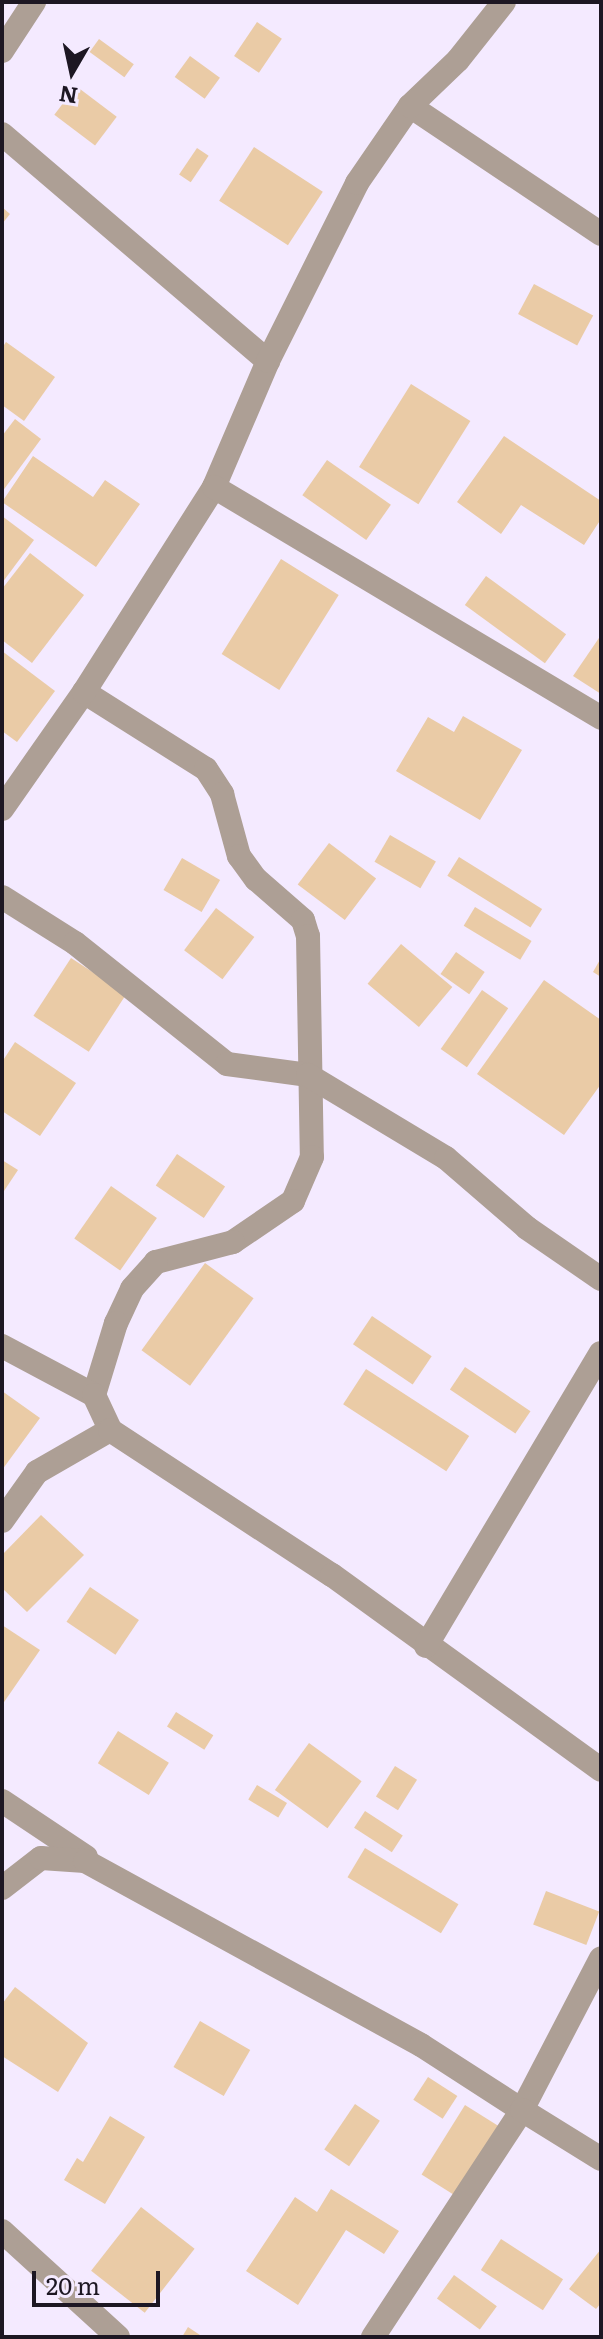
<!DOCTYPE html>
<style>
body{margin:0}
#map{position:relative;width:603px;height:2339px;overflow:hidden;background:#f4eaff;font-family:Literata,serif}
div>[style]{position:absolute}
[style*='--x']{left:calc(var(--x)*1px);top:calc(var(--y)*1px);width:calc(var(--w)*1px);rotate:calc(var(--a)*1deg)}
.building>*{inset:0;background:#eacba6;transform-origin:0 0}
.street>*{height:24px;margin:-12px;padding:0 12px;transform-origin:12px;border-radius:12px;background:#ad9f95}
span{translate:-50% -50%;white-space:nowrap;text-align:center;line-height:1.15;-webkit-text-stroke:6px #f4eaff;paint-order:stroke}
.frame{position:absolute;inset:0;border:4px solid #1d1723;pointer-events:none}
.north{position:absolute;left:32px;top:32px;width:80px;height:80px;-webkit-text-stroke:6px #f4eaff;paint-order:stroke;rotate:189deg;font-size:22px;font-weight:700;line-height:32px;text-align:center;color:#1d1723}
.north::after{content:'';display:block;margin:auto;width:28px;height:36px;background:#1d1723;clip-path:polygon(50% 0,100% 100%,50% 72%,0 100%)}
.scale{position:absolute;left:32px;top:2271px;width:128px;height:36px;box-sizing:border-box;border:4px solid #1d1723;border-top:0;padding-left:10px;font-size:24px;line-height:28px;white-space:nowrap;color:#1d1723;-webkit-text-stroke:6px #f4eaff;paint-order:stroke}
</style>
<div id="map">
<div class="building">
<div style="left:257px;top:22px;width:30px;height:41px;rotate:34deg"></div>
<div style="left:99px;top:39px;width:43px;height:16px;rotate:36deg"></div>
<div style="left:190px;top:56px;width:37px;height:26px;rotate:36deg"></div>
<div style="left:76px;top:86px;width:51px;height:36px;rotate:37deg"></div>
<div style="left:254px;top:147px;width:82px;height:64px;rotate:33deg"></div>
<div style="left:197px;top:148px;width:14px;height:32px;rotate:34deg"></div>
<div style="clip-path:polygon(2px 207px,10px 214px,2px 224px)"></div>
<div style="left:534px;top:284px;width:67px;height:34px;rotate:28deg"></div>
<div style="clip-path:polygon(6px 342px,55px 377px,24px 421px,2px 405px,2px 348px)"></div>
<div style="left:411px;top:384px;width:70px;height:98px;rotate:32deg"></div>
<div style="clip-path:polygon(15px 419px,41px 439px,2px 492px,2px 436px)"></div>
<div style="clip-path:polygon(504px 436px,601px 501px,601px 519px,584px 545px,521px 505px,501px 534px,457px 502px)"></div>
<div style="clip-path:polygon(33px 456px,93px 497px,105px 480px,140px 504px,96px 567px,2px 502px)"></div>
<div style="left:327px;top:460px;width:78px;height:43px;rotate:35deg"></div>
<div style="clip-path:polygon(2px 516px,34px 540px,2px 583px)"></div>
<div style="clip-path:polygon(30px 553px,84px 595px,32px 663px,2px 640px,2px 589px)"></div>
<div style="left:281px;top:559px;width:68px;height:112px;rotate:32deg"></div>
<div style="left:486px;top:576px;width:99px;height:36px;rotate:36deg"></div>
<div style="clip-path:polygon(601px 635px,601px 694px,573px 676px)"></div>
<div style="clip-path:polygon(2px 651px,55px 691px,17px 742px,2px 731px)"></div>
<div style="clip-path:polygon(463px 716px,522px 750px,480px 820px,396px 771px,428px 717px,454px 732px)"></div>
<div style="left:390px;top:835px;width:53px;height:31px;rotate:30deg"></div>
<div style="left:329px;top:843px;width:59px;height:52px;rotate:37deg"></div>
<div style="left:459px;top:857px;width:98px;height:22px;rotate:32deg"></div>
<div style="left:182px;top:858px;width:44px;height:37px;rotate:30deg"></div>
<div style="left:475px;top:907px;width:66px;height:22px;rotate:31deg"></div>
<div style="left:216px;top:908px;width:48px;height:53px;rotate:37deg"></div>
<div style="left:401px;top:944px;width:67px;height:52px;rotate:40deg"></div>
<div style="left:456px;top:952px;width:35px;height:27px;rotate:35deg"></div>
<div style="left:71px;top:958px;width:66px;height:69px;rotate:33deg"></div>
<div style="clip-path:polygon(601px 958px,601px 977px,593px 972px)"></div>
<div style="clip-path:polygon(544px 980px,601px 1020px,601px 1084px,564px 1135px,477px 1074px)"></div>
<div style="left:482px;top:990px;width:32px;height:72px;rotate:35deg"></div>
<div style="clip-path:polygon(15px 1042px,76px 1083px,40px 1136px,2px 1111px,2px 1062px)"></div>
<div style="left:177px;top:1154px;width:58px;height:38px;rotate:34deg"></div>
<div style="clip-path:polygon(2px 1160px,18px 1170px,2px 1194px)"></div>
<div style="left:111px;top:1186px;width:56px;height:64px;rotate:35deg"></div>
<div style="left:205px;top:1263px;width:60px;height:108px;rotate:36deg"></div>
<div style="left:372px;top:1316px;width:72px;height:34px;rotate:34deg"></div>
<div style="left:465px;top:1367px;width:79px;height:27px;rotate:34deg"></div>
<div style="left:366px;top:1369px;width:123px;height:42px;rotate:33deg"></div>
<div style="clip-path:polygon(2px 1391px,40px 1418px,2px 1470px)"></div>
<div style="clip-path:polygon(41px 1515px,84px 1555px,27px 1612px,2px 1588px,2px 1555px)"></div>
<div style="left:90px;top:1587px;width:59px;height:42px;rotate:34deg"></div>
<div style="clip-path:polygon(2px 1625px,40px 1650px,2px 1705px)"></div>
<div style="left:176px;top:1712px;width:44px;height:17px;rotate:32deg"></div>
<div style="left:118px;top:1731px;width:60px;height:38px;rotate:32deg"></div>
<div style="left:309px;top:1743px;width:65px;height:58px;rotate:36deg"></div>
<div style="left:395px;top:1766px;width:26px;height:36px;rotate:32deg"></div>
<div style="left:257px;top:1785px;width:35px;height:17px;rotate:31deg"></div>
<div style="left:365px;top:1811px;width:45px;height:20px;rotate:33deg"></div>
<div style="left:365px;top:1848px;width:109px;height:34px;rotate:31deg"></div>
<div style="left:546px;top:1891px;width:57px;height:36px;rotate:21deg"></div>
<div style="clip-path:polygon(15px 1987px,88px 2043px,58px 2092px,2px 2056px,2px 2004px)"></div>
<div style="left:200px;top:2021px;width:58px;height:53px;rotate:30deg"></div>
<div style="left:428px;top:2077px;width:35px;height:27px;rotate:33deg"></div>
<div style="left:355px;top:2104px;width:30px;height:55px;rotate:34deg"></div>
<div style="left:465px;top:2105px;width:39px;height:82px;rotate:32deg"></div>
<div style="clip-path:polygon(110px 2116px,145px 2137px,105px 2204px,64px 2180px,77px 2158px,83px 2162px)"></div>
<div style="clip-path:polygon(331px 2189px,399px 2231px,384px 2254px,346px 2230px,298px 2305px,246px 2271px,295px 2197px,317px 2212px)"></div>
<div style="left:141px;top:2207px;width:68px;height:81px;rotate:38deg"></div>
<div style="left:501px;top:2239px;width:74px;height:37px;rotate:33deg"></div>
<div style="clip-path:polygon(601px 2249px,601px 2303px,596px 2309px,569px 2289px)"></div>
<div style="left:454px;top:2275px;width:53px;height:29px;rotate:36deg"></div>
<div style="clip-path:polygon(188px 2327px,203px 2337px,182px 2337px)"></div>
</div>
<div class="street">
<div style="--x:2;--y:51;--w:59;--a:-56.9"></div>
<div style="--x:410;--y:106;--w:230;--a:33.8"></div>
<div style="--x:2;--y:134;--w:350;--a:40.5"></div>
<div style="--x:214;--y:487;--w:137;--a:-66.8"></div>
<div style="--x:268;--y:361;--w:199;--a:-63.4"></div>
<div style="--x:357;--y:183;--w:93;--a:-55.5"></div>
<div style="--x:410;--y:106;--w:66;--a:-43.8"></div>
<div style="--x:458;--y:60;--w:74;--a:-51.6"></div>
<div style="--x:84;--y:692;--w:144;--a:32.3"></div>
<div style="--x:206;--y:769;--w:30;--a:57"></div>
<div style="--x:222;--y:794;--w:64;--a:74.7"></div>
<div style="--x:239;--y:856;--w:29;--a:54"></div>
<div style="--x:256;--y:879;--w:62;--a:41.1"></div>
<div style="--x:303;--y:920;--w:17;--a:73"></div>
<div style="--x:308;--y:936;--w:221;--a:89"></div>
<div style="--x:312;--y:1157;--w:48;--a:113.4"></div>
<div style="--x:293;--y:1201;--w:73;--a:145.7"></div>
<div style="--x:233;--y:1242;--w:80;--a:165.4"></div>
<div style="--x:156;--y:1262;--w:36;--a:132"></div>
<div style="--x:132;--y:1289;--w:38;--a:115"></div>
<div style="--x:116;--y:1323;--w:75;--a:107"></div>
<div style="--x:2;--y:809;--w:143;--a:-55"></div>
<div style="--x:84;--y:692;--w:243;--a:-57.6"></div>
<div style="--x:214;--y:487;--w:451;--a:30.8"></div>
<div style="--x:2;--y:897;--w:86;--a:32.2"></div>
<div style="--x:75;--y:943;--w:194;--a:38.5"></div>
<div style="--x:227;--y:1064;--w:82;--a:7.7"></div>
<div style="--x:308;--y:1075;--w:161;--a:31"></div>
<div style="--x:446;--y:1158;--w:107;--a:40.8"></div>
<div style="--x:527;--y:1228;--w:90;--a:34.6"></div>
<div style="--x:2;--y:1346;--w:104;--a:28"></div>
<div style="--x:94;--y:1395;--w:38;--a:65"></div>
<div style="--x:2;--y:1521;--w:60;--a:-54.5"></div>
<div style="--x:37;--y:1472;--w:84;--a:-29.9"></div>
<div style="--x:110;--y:1430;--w:265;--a:33.2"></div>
<div style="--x:332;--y:1575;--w:332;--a:35.9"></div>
<div style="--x:426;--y:1646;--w:341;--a:-59.2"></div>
<div style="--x:2;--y:1801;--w:101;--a:33.7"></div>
<div style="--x:2;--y:1888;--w:49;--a:-37.6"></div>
<div style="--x:41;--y:1858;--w:44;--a:3.9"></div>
<div style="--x:85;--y:1861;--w:383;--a:28.7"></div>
<div style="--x:421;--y:2045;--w:120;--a:32.8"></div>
<div style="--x:522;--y:2110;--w:171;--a:-62.5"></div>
<div style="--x:2;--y:2231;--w:157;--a:42.4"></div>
<div style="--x:373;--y:2337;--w:272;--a:-56.7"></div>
<div style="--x:522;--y:2110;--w:93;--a:31.8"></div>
</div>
<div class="frame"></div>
<div class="north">N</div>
<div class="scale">20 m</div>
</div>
